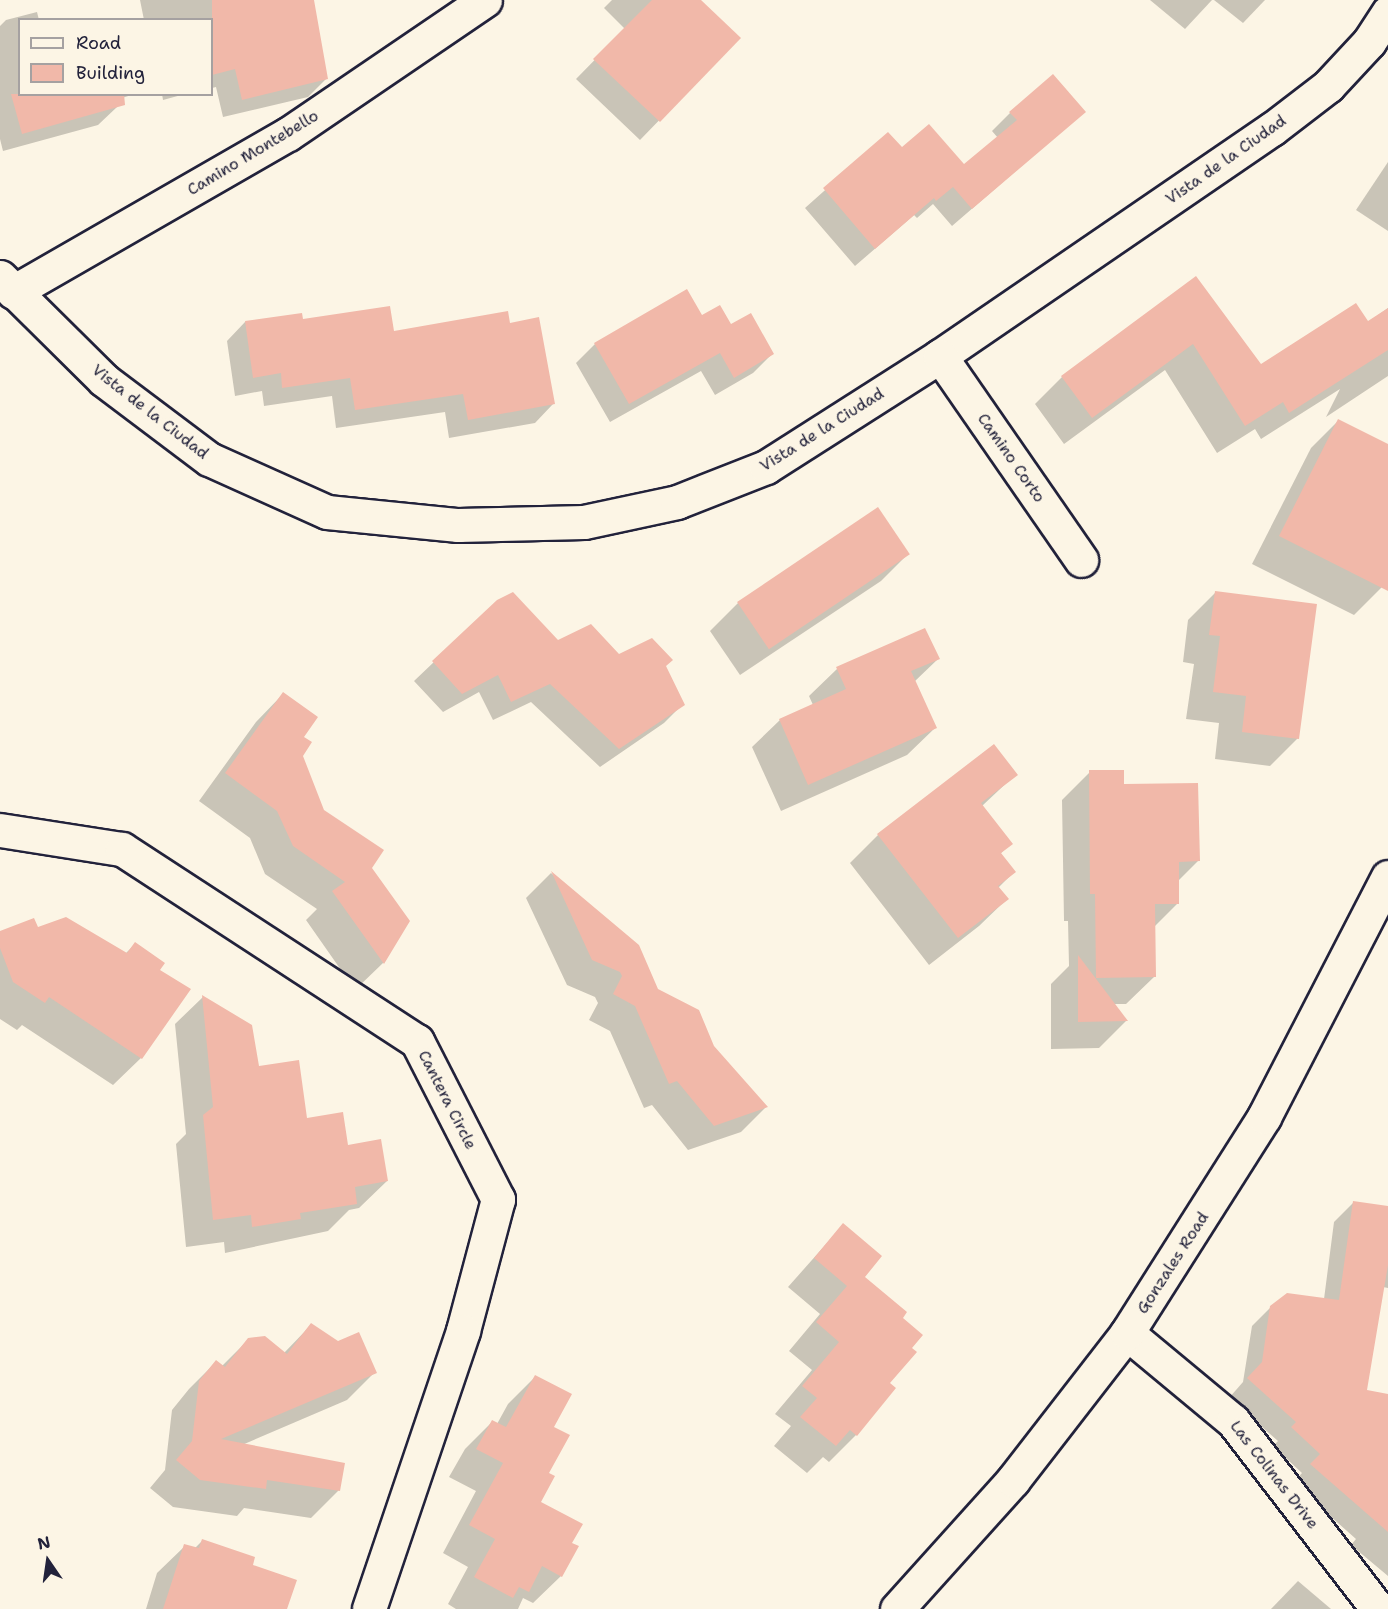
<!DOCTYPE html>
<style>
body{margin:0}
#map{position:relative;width:1388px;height:1609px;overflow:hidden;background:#fcf5e5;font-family:"Shantell Sans",sans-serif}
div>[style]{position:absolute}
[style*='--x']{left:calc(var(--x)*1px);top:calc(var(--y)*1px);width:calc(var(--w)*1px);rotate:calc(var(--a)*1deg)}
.shadow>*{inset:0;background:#0003}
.building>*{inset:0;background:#f1b8a9;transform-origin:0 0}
.roads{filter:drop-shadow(2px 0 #22223b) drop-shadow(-2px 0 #22223b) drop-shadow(0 2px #22223b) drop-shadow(0 -2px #22223b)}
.street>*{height:33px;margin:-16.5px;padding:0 16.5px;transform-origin:16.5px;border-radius:16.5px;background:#fcf5e5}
.secondary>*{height:33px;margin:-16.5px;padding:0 16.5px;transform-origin:16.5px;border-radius:16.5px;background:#fcf5e5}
span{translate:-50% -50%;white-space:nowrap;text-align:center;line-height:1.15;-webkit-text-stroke:6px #fcf5e5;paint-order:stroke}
.street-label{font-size:16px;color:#22223b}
.legend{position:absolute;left:18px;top:18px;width:195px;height:78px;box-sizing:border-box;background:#fcf5e5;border:2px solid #a5a1a1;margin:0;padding:8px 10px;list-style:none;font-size:18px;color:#22223b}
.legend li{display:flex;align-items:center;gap:12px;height:30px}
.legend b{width:30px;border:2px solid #a5a1a1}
.north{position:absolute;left:18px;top:1531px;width:60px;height:60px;-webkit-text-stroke:4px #fcf5e5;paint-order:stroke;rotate:347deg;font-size:16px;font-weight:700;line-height:24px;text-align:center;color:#22223b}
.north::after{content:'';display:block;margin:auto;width:21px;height:27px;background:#22223b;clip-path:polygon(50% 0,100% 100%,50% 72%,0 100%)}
</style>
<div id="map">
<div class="shadow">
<div style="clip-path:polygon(140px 0,313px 0,327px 78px,308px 97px,223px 117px,216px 87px,212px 88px,212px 20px,144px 20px)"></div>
<div style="clip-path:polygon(612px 0,699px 0,739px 38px,640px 140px,576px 79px,625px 29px,604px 8px)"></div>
<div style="clip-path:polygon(1150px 0,1212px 0,1185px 29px)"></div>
<div style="clip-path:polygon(1214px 0,1265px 0,1243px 23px)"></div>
<div style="clip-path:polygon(37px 12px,39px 20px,20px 20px,20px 94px,135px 94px,115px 100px,117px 107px,98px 125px,3px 151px,0 139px,0 26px,6px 20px)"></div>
<div style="clip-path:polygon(162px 94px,185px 94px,163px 100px)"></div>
<div style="clip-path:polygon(1084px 112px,952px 226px,933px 204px,917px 218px,914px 215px,855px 266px,805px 208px,888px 134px,902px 149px,964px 167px,998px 138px,992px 131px,1010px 113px)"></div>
<div style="clip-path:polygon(1388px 162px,1388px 231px,1356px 210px)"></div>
<div style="clip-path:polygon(1195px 278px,1260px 366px,1367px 323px,1388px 308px,1388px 376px,1326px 417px,1340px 389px,1261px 439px,1255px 429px,1217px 453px,1165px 370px,1064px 444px,1035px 404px,1062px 377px)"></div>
<div style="clip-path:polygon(301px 320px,392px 333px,508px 324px,553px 404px,535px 423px,449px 438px,445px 412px,336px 428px,332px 396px,264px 406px,262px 391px,235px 396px,227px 341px,245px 322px)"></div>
<div style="clip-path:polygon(731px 326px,772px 354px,753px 373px,715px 395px,701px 371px,610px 422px,576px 363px,595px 344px)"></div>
<div style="clip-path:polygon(1338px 421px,1388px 446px,1388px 574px,1382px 587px,1354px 615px,1252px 564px,1311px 448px)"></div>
<div style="clip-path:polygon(908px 554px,881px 581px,740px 675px,710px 631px,738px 603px)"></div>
<div style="clip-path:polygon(1216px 592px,1298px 738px,1270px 766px,1215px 759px,1219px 723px,1186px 719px,1194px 664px,1183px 662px,1188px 620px)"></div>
<div style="clip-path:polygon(498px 601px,557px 641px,665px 666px,683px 704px,664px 723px,600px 767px,531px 702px,493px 720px,479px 692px,443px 712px,414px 681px)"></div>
<div style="clip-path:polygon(938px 659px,914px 682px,935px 728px,907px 755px,781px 811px,752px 747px,780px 720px,813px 705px,809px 696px,837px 669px)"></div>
<div style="clip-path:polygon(283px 694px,302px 737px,301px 756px,323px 811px,408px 921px,383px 963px,355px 990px,306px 920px,317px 909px,265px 874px,250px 838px,199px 801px,256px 722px)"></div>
<div style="clip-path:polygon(994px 746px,1016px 774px,982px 806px,1011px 843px,1000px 854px,1014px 872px,998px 888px,1007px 899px,979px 926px,929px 965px,850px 863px,878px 835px)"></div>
<div style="clip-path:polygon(1090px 772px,1123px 785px,1198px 861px,1178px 881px,1178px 903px,1154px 927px,1154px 977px,1126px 1004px,1114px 1004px,1126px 1021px,1099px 1048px,1051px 1049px,1051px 984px,1069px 966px,1068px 921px,1064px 921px,1062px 800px)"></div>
<div style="clip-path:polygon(551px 873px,637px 946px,656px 990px,766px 1107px,741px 1132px,688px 1150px,652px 1105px,644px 1108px,610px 1031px,589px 1020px,598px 1003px,595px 997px,567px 985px,526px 898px)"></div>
<div style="clip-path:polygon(37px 929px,125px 954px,135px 944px,158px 971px,141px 1058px,113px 1085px,22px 1025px,17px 1030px,0 1019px,0 932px)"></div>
<div style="clip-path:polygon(203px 997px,257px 1068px,306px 1120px,347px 1146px,387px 1181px,359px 1208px,349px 1210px,328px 1231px,225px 1253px,224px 1242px,186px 1247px,176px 1144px,186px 1134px,175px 1024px)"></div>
<div style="clip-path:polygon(1353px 1203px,1388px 1207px,1388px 1288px,1383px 1287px,1365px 1392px,1388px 1395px,1388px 1576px,1351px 1545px,1356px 1539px,1293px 1483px,1302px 1473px,1273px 1446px,1278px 1441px,1229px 1398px,1243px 1382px,1252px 1326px,1271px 1307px,1324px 1299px,1334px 1222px)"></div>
<div style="clip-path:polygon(843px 1225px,863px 1277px,901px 1319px,910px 1348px,856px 1435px,829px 1462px,823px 1457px,807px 1473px,774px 1446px,791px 1426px,775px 1414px,812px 1370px,789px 1351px,820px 1314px,788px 1287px)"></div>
<div style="clip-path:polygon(311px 1325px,375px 1372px,347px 1400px,242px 1445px,339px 1490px,311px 1518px,244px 1508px,237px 1516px,173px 1507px,150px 1488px,165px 1470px,172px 1410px,189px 1389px,216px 1362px,222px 1366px,249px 1339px,284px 1353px)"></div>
<div style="clip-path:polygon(535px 1377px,552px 1427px,539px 1503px,570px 1544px,561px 1576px,533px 1603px,523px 1598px,518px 1609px,456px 1609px,448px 1604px,468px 1567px,443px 1553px,476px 1491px,449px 1477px,465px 1449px,492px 1422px,497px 1424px,508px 1404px)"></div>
<div style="clip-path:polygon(202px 1541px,251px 1566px,286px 1609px,146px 1609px,157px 1573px,185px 1546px,195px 1548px)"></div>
<div style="clip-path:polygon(1298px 1581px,1331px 1609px,1271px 1609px)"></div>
</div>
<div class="building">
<div style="clip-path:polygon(212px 0,314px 0,328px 79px,242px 100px,235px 69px,212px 75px)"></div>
<div style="clip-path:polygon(652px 0,701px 0,741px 38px,660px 122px,593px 59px)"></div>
<div style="clip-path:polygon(1053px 74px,1086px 112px,972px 209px,953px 187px,936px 201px,934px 198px,875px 249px,823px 188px,888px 132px,902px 147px,929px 124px,964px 164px,1017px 120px,1009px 112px)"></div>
<div style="clip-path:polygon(11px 94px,124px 94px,125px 105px,22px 134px)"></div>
<div style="clip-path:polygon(1196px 276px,1261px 364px,1356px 303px,1368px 321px,1388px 308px,1388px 350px,1289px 413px,1283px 402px,1245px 426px,1193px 344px,1092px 418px,1061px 376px)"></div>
<div style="clip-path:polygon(687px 289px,702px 315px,720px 305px,731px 324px,751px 313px,774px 354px,734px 378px,720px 353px,629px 404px,594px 343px)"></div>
<div style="clip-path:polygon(390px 306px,394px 331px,508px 311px,510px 323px,539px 317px,555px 404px,468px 420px,463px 394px,355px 410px,350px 378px,282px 388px,281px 373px,253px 378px,245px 321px,302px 313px,303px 319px)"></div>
<div style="clip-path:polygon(1338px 419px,1388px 444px,1388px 591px,1279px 536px)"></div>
<div style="left:878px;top:507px;width:57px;height:170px;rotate:56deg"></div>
<div style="clip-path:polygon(1215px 591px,1317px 604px,1299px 739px,1242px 732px,1246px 696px,1213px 692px,1220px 636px,1209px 635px)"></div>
<div style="clip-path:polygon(513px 592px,558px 640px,591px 624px,619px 654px,652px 638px,673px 660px,666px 666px,685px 705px,619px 749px,550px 684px,511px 702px,498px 675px,462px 694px,432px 661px,497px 600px)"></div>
<div style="clip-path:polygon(925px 628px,940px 659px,911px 671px,937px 728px,808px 785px,779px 719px,846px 689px,836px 667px)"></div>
<div style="clip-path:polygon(283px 692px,318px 717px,304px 737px,312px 742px,303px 756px,324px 810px,384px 850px,372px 868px,410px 921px,384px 964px,332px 891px,345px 882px,293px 846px,277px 811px,225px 773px)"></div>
<div style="clip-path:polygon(994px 744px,1018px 775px,981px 803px,1013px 844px,1001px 853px,1016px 872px,998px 886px,1009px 899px,958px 938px,877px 834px)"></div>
<div style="clip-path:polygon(1089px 770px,1124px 770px,1124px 784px,1198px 783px,1200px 861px,1179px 862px,1179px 904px,1155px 904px,1156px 977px,1096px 978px,1095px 894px,1090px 894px)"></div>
<div style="clip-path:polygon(551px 871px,639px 945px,658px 989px,699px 1010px,714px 1046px,768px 1107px,714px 1126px,677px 1081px,669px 1084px,635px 1006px,613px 994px,622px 976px,620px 972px,592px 960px)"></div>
<div style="clip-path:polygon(66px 917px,127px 953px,135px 942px,165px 963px,160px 970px,191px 989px,142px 1059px,49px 997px,45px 1003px,13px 982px,0 948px,0 931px,34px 918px,38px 927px)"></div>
<div style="clip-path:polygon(1078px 955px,1128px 1021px,1078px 1022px)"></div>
<div style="clip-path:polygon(202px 995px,252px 1025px,259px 1066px,299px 1060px,307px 1118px,343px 1112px,348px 1145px,381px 1139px,388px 1181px,355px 1187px,357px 1204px,300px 1213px,301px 1219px,252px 1227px,251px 1215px,213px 1220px,203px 1115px,213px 1107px)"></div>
<div style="clip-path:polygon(1353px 1201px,1388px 1206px,1388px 1265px,1367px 1390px,1388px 1394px,1388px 1532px,1310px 1464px,1320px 1454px,1291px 1427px,1296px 1422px,1247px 1378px,1262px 1362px,1270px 1306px,1287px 1293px,1339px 1300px)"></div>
<div style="clip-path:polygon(843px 1223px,882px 1256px,865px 1277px,907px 1312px,903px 1318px,923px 1335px,912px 1348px,917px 1352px,890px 1383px,896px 1388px,857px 1436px,850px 1430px,836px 1446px,800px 1417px,817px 1398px,802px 1386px,839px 1342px,816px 1322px,847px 1286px,814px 1258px)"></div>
<div style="clip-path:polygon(311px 1323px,338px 1341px,359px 1332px,377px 1373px,221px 1439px,345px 1463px,340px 1491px,267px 1480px,266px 1489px,200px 1480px,176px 1460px,192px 1441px,199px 1381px,216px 1360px,225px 1367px,248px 1338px,265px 1336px,287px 1354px)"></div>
<div style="clip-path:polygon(535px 1375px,572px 1394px,554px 1427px,570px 1435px,549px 1473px,555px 1476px,541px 1502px,583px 1524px,572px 1543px,579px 1546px,562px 1577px,542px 1566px,529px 1592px,519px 1587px,513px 1598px,474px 1577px,495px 1539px,469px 1525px,503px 1463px,476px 1449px,492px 1420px,506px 1427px)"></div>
<div style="clip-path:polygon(202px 1539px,255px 1557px,253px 1565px,297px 1580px,287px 1609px,163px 1609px,184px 1544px,199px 1548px)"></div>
</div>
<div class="roads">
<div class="street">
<div style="--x:0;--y:277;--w:146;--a:44.7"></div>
<div style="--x:104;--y:380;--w:131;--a:37"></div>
<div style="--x:209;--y:459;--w:129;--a:24.2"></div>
<div style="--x:327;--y:512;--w:132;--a:5.7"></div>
<div style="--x:458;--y:525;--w:126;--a:-1.4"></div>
<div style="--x:584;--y:522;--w:95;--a:-12.1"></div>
<div style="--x:677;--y:502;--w:96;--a:-21.5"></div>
<div style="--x:766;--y:467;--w:206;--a:-32.5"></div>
<div style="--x:940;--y:356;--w:402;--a:-34.4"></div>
<div style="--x:1272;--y:129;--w:71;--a:-37.5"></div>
<div style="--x:1328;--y:86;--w:60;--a:-47"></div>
<div style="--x:1369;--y:42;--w:35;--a:-57"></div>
<div style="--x:13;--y:292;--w:317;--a:-29.9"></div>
<div style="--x:288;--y:134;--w:238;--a:-34.2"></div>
<div style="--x:940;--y:356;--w:248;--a:55.3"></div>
<div style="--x:0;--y:830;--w:123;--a:8.9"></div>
<div style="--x:122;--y:849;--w:352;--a:33.1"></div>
<div style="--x:417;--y:1041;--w:178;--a:62.9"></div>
<div style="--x:498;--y:1199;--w:137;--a:104.9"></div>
<div style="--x:463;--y:1331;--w:293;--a:108.7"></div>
<div style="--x:1127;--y:1333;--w:138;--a:39.7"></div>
<div style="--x:1233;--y:1421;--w:237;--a:52.4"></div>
</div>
<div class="secondary">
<div style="--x:897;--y:1609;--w:173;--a:-48"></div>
<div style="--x:1013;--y:1480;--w:186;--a:-52.2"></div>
<div style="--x:1127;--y:1333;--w:256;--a:-57.6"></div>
<div style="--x:1264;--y:1117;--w:270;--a:-62.7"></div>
</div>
</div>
<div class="street-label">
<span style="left:253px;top:153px;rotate:-31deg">Camino Montebello</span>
<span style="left:1226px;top:160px;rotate:-35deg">Vista de la Ciudad</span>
<span style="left:150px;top:412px;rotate:38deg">Vista de la Ciudad</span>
<span style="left:822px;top:430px;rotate:-32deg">Vista de la Ciudad</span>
<span style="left:1011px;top:458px;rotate:55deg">Camino Corto</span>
<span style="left:447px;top:1100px;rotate:63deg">Cantera Circle</span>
<span style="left:1173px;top:1263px;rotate:-57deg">Gonzales Road</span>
<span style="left:1274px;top:1475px;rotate:52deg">Las Colinas Drive</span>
</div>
<ul class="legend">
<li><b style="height:8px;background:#fcf5e5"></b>Road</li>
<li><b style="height:16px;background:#f1b8a9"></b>Building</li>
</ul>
<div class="north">N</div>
</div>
